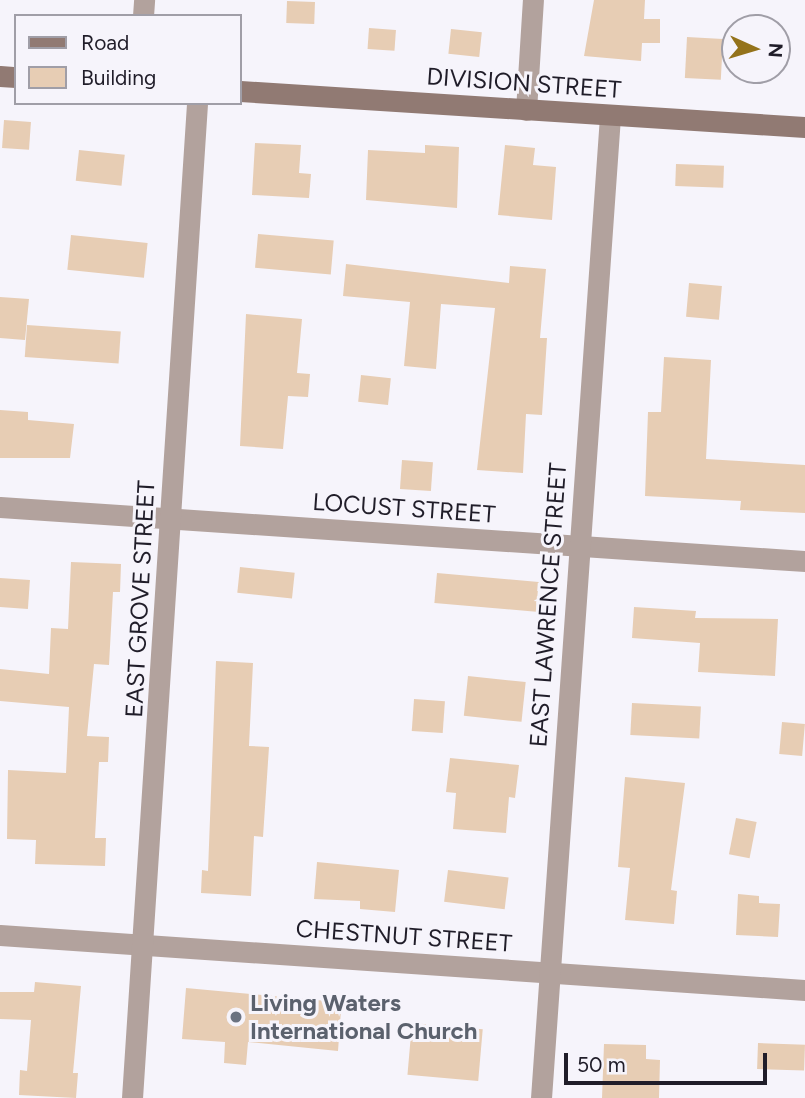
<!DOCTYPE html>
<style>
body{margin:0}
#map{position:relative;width:805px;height:1098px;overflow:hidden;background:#f6f4fb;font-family:Figtree,sans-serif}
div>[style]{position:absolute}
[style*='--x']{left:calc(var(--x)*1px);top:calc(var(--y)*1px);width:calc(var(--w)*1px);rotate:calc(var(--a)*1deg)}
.building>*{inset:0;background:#e7cdb4;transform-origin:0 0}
.street>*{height:21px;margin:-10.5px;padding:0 10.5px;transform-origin:10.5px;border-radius:10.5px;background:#b2a29d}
.secondary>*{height:21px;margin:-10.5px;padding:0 10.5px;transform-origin:10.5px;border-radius:10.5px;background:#917a73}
.dots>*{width:19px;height:19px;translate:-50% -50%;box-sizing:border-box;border:4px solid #f6f4fb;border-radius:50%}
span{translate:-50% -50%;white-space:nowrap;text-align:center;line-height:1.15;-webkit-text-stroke:6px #f6f4fb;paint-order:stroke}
.street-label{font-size:24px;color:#201d29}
.worship-label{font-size:24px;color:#5b616d;font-weight:700}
.left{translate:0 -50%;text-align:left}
.legend{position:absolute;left:14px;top:14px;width:228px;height:91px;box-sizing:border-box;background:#f6f4fb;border:2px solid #a09ea7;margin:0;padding:9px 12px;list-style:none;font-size:21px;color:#201d29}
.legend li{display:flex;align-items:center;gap:14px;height:35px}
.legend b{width:35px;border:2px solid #a09ea7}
.north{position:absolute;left:721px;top:14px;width:70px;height:70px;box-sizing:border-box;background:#f6f4fb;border:2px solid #a09ea7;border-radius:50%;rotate:94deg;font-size:19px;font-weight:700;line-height:28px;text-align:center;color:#201d29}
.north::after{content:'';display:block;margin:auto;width:24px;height:32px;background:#94731b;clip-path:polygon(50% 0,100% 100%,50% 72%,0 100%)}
.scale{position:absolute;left:564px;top:1053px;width:203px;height:32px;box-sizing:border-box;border:4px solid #201d29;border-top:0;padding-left:9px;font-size:21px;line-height:24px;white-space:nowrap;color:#201d29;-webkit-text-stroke:5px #f6f4fb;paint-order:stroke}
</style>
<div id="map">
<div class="building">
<div style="clip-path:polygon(594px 0,645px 0,644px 19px,660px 19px,660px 43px,642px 43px,641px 61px,584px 56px)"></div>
<div style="left:287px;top:1px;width:28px;height:22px;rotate:2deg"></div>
<div style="left:369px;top:28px;width:27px;height:21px;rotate:4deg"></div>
<div style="left:451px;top:29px;width:31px;height:25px;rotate:6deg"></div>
<div style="left:687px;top:37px;width:36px;height:41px;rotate:3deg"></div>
<div style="left:4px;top:120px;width:27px;height:28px;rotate:4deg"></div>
<div style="clip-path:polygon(255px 143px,301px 145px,299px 173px,311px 174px,309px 198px,252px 195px)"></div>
<div style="clip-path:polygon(425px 145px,459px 147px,457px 208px,366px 200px,368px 150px,425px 153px)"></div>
<div style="clip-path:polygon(505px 145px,535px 148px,533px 165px,556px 167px,552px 220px,498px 215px)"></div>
<div style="left:79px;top:150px;width:46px;height:31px;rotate:6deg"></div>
<div style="left:676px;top:164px;width:48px;height:22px;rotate:2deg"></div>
<div style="left:258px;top:234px;width:76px;height:34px;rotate:5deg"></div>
<div style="left:71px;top:235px;width:77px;height:35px;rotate:6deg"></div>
<div style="clip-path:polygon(346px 264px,509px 283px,510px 266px,546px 269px,540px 338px,547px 338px,542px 415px,526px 414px,523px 473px,477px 470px,495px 308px,441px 304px,436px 369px,404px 366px,410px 302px,343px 296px)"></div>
<div style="left:689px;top:283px;width:33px;height:34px;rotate:5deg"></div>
<div style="clip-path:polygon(0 297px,29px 299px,25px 340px,0 338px)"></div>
<div style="clip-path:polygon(246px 314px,302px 319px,297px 373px,310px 374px,308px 397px,288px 396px,283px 449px,240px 446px)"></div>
<div style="left:27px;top:325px;width:94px;height:32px;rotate:4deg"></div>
<div style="clip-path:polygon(664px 357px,711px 360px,706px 459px,805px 465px,805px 513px,740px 510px,741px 501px,645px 496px,648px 412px,661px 412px)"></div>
<div style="left:361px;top:375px;width:30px;height:27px;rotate:6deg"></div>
<div style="clip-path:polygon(0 410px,28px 412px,28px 420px,74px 424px,70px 458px,0 458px)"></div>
<div style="left:402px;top:460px;width:31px;height:29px;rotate:4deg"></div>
<div style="clip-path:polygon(71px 562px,121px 564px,120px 592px,113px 592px,109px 665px,94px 664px,87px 736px,109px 737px,108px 762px,99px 762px,95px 838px,106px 838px,105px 866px,35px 864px,36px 840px,7px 839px,8px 770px,66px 773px,69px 707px,0 701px,0 669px,49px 674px,51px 628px,68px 629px)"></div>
<div style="left:240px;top:567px;width:55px;height:26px;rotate:6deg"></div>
<div style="left:437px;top:573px;width:102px;height:30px;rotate:5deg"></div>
<div style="left:0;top:578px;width:30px;height:29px;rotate:4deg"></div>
<div style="clip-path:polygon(634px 607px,696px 611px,695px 618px,778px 619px,775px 676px,698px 672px,700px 643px,632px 638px)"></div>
<div style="clip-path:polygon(216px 661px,253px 663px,249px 746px,269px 747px,263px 837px,254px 836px,251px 896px,201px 893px,202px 870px,208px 871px)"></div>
<div style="left:468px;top:676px;width:58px;height:40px;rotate:6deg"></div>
<div style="left:414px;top:699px;width:31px;height:32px;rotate:4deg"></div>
<div style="left:632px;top:703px;width:69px;height:32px;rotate:3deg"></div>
<div style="left:782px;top:722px;width:23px;height:32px;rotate:5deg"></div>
<div style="clip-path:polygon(450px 758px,519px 765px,515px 798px,509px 797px,506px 833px,453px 829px,456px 793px,446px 792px)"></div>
<div style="clip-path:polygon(625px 777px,685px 783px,671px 890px,677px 891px,674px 924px,625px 920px,630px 868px,618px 867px)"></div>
<div style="left:736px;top:818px;width:21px;height:37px;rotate:11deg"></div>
<div style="clip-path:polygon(317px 862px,399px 870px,395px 912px,360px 909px,360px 901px,314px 899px)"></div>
<div style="left:448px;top:870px;width:61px;height:32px;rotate:7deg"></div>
<div style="clip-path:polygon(738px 894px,759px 896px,759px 903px,780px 904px,778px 937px,736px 935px)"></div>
<div style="clip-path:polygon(35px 982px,81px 986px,73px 1073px,78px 1073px,76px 1098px,19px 1095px,20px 1070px,27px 1071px,31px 1020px,0 1019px,0 992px,34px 992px)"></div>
<div style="clip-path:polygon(186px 988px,327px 1001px,326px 1009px,341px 1010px,338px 1051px,248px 1042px,246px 1065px,224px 1063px,225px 1042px,182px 1039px)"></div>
<div style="left:412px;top:1023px;width:71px;height:52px;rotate:5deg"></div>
<div style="left:758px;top:1043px;width:47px;height:26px;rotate:2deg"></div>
<div style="clip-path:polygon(604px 1044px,646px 1045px,646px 1059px,660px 1060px,659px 1098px,602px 1098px)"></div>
</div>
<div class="street">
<div style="--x:143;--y:16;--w:16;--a:-86"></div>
<div style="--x:526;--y:110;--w:110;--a:-86.4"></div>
<div style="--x:0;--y:507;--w:807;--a:3.84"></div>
<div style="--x:0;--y:935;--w:807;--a:3.91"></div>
<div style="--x:132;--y:1098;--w:997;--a:-86.26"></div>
<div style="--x:541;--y:1098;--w:985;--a:-85.98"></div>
</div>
<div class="secondary">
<div style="--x:0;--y:76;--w:16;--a:4"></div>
<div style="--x:240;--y:91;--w:566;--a:3.65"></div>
</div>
<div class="dots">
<div style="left:236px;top:1017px;background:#6b7280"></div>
</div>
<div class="street-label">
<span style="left:524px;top:83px;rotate:4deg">DIVISION STREET</span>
<span style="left:404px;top:508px;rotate:4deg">LOCUST STREET</span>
<span style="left:140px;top:599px;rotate:-87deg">EAST GROVE STREET</span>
<span style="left:548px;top:605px;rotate:-86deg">EAST LAWRENCE STREET</span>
<span style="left:404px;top:936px;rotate:4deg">CHESTNUT STREET</span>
</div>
<div class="worship-label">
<span class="left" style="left:250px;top:1017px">Living Waters<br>International Church</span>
</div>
<ul class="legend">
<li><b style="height:9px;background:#917a73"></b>Road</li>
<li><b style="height:19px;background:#e7cdb4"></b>Building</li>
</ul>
<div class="north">N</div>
<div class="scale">50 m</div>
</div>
